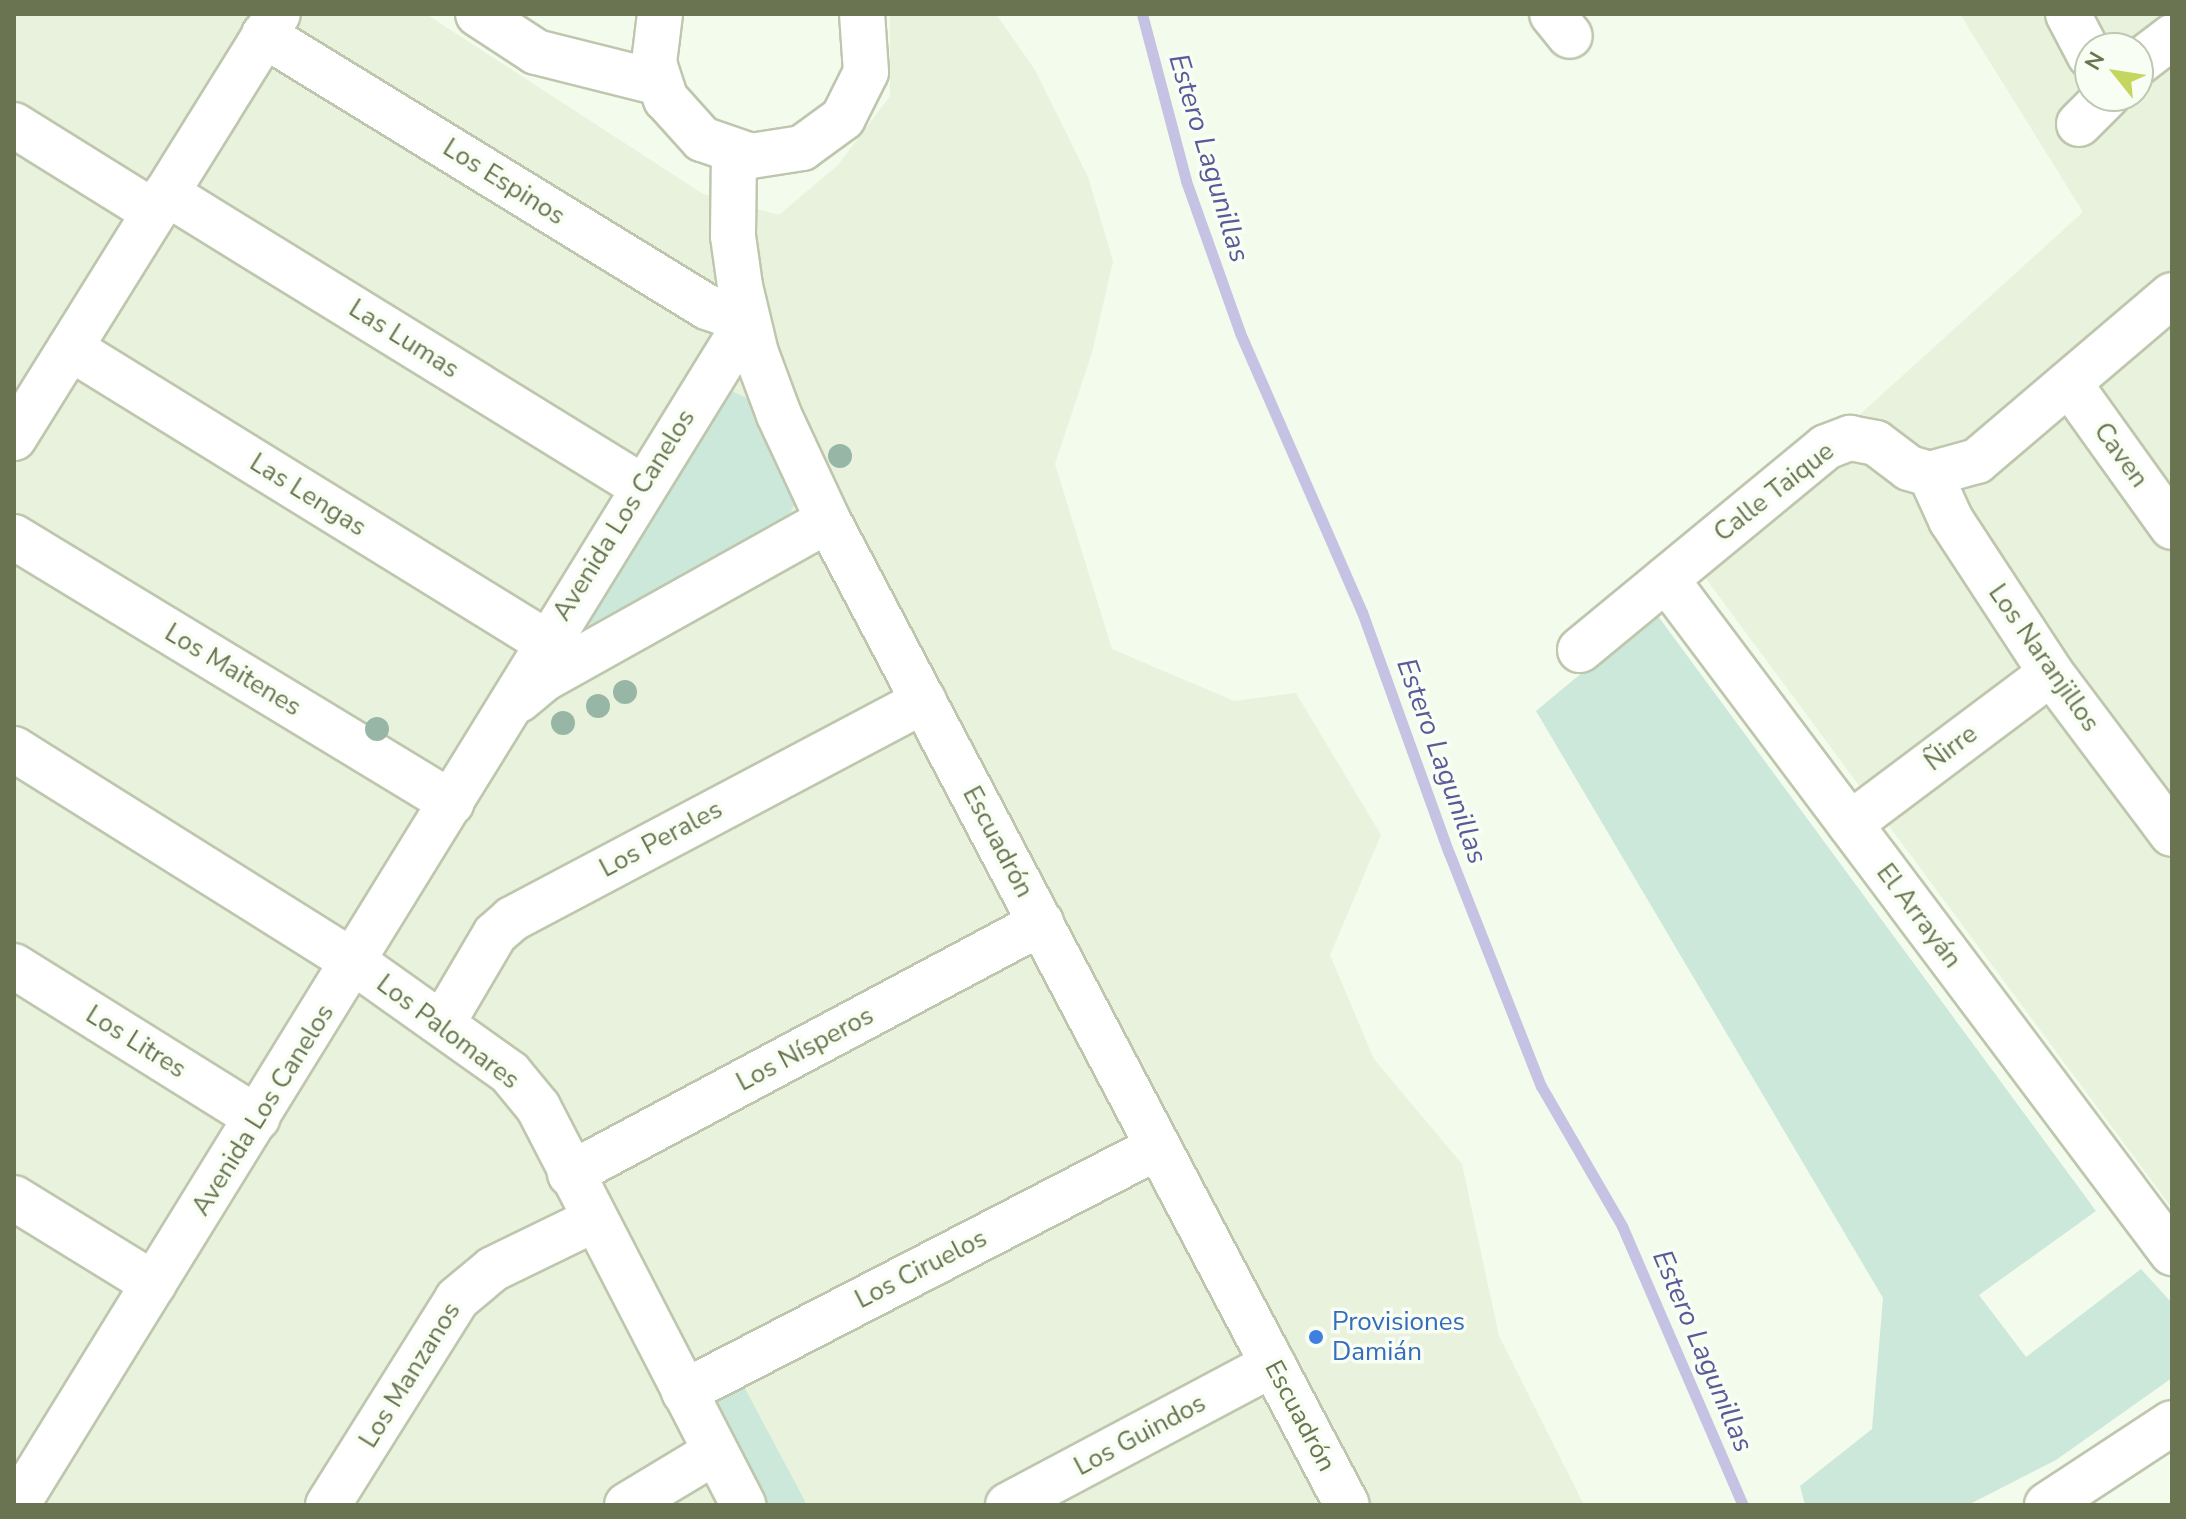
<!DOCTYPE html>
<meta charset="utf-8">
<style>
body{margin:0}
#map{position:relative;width:2186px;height:1519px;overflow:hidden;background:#f3fbed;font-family:"Nunito Sans",sans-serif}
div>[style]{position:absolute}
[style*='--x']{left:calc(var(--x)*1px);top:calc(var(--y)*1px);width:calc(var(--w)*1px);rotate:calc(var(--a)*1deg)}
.residential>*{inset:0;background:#e8f2dc}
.green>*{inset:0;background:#cce8da}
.stream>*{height:11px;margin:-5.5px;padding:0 5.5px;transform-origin:5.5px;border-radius:5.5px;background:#c5c2e3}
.roads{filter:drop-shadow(2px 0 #bec7ad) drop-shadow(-2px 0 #bec7ad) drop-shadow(0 2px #bec7ad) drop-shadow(0 -2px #bec7ad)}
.minor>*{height:44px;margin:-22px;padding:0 22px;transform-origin:22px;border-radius:22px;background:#fff}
.trees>*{width:24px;height:24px;margin:-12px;border-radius:50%;background:#98b6a6}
.dots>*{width:22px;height:22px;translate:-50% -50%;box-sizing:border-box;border:4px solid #f8fef3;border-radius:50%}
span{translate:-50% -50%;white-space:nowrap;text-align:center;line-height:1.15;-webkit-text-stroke:7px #f8fef3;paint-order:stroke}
.street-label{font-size:26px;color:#6b7451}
.shop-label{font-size:26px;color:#366cbe}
.left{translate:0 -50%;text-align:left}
.water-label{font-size:28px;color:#5d5899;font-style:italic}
.frame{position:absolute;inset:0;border:16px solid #6b7451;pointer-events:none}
.north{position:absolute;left:2074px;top:32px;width:80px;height:80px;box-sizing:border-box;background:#f8fef3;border:2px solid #c0c7b2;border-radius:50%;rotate:300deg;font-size:22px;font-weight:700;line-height:32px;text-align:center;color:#6b7451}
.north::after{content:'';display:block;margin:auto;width:28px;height:36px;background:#c5d660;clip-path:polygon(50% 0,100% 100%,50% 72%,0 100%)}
</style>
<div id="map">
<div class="residential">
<div style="clip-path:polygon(14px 14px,426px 14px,703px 194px,779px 215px,838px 165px,890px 96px,890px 14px,996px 14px,1035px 70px,1088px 177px,1113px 261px,1092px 353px,1055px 464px,1112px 649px,1234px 701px,1296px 693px,1381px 835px,1330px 955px,1374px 1059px,1462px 1164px,1499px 1336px,1584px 1505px,14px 1505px)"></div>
<div style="clip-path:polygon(evenodd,1960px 14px,2172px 14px,2172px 1208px,1695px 564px,2083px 212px,1960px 14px,2090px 48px,2138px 48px,2138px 96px,2090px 96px,2090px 48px)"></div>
</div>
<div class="green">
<div style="clip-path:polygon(729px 390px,749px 399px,798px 494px,788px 520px,589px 625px,585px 620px)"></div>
<div style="clip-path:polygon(1655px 612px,2096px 1211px,1979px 1295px,2026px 1357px,2141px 1269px,2172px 1303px,2172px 1378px,2056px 1460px,1968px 1505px,1805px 1505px,1800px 1486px,1872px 1429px,1883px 1298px,1536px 711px)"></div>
<div style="clip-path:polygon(742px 1383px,807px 1505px,763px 1505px,709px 1402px)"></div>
</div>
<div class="stream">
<div style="--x:1142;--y:14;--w:173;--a:75.2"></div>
<div style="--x:1186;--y:181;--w:161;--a:70.4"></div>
<div style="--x:1240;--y:333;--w:305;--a:66.4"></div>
<div style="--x:1362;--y:612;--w:256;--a:70.2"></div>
<div style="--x:1449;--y:853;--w:251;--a:68.5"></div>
<div style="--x:1541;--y:1086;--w:162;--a:59.9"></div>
<div style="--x:1622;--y:1226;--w:304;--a:66.6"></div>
</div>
<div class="roads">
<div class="minor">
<div style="--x:478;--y:14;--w:69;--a:33.2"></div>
<div style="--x:536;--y:52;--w:127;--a:14.1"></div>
<div style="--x:660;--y:14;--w:49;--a:97"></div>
<div style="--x:654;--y:63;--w:38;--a:72"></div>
<div style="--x:666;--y:99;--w:54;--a:48"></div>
<div style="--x:702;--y:139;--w:52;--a:19.1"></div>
<div style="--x:751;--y:156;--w:52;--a:-8.9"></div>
<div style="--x:802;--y:148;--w:51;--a:-36.2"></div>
<div style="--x:843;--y:118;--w:51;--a:-63.4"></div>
<div style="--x:866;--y:72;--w:58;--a:-93.9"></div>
<div style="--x:1552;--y:14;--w:28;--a:51"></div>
<div style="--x:2068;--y:14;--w:47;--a:62.4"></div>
<div style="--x:2138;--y:63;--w:43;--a:-37.4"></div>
<div style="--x:2079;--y:124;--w:40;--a:-45"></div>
<div style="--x:14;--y:125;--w:165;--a:31.9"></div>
<div style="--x:734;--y:153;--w:83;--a:90.7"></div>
<div style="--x:733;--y:236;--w:50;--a:82"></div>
<div style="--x:740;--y:286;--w:69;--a:76.6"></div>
<div style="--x:756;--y:353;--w:66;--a:69.6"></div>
<div style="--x:779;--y:415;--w:116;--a:65"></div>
<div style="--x:828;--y:520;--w:1113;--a:62.22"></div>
<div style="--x:166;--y:193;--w:558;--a:31.67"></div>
<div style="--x:70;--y:348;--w:559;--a:31.7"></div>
<div style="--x:2069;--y:383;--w:177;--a:54.4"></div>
<div style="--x:14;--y:438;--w:499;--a:-58.1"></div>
<div style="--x:1930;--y:474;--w:51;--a:65.5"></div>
<div style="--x:1951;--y:520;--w:183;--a:56.8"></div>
<div style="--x:2051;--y:673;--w:201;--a:53.1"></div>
<div style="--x:14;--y:537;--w:512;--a:31.27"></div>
<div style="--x:1666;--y:579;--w:843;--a:53.1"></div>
<div style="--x:1580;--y:650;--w:319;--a:-39.5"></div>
<div style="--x:1826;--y:447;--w:26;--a:-21"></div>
<div style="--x:1850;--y:438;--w:26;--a:11"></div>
<div style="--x:1876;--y:443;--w:41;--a:37.1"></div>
<div style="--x:1909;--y:468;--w:22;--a:16"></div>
<div style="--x:1930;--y:474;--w:49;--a:-15.5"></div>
<div style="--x:1977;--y:461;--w:256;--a:-40.4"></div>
<div style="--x:519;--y:700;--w:33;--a:-40"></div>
<div style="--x:544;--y:679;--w:325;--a:-29.2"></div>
<div style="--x:14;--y:749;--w:401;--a:32.1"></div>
<div style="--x:354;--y:962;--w:191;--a:35.4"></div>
<div style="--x:510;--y:1073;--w:44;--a:50.5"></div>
<div style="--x:538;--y:1107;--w:448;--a:62.7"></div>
<div style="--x:1850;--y:824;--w:251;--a:-36.9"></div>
<div style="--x:14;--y:966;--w:287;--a:32"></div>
<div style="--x:442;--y:1024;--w:104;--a:-59.5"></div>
<div style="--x:495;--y:934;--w:23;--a:-41"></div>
<div style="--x:512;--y:919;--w:466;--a:-27.9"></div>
<div style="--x:570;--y:1174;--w:534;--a:-28.05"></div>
<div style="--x:14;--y:1198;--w:164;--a:31.6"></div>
<div style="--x:684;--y:1392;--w:534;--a:-27.33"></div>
<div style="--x:17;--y:1505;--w:1391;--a:-58.34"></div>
<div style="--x:747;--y:321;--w:42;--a:-160.7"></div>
<div style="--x:707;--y:307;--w:520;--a:-148.45"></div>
<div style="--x:328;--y:1505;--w:243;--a:-57.9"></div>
<div style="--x:457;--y:1299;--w:47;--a:-39.8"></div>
<div style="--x:493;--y:1269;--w:112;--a:-25.9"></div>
<div style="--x:627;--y:1505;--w:103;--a:-31.1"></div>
<div style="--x:1008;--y:1505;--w:300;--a:-28"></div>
<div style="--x:2047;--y:1505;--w:149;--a:-33.3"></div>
</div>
</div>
<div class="trees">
<div style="left:840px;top:456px"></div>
<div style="left:625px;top:692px"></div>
<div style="left:598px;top:706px"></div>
<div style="left:563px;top:723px"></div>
<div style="left:377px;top:729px"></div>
</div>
<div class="dots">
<div style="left:1316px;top:1337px;background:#3f7fe0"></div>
</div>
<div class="street-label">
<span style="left:504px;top:182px;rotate:32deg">Los Espinos</span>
<span style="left:404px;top:339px;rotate:32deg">Las Lumas</span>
<span style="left:2121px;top:455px;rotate:54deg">Caven</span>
<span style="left:1774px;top:492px;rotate:-38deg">Calle Taique</span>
<span style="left:308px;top:495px;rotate:32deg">Las Lengas</span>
<span style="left:624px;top:515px;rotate:-58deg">Avenida Los Canelos</span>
<span style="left:2044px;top:658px;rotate:55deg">Los Naranjillos</span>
<span style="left:233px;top:670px;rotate:31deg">Los Maitenes</span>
<span style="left:1951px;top:748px;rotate:-37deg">Ñirre</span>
<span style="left:661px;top:839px;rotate:-28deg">Los Perales</span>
<span style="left:998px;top:842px;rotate:62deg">Escuadrón</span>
<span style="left:1919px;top:916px;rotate:53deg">El Arrayán</span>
<span style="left:448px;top:1032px;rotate:37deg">Los Palomares</span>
<span style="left:136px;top:1042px;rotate:32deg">Los Litres</span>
<span style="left:805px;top:1049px;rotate:-28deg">Los Nísperos</span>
<span style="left:263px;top:1110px;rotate:-58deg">Avenida Los Canelos</span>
<span style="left:921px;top:1269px;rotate:-27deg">Los Ciruelos</span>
<span style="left:410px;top:1375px;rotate:-58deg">Los Manzanos</span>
<span style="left:1300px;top:1416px;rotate:62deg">Escuadrón</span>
<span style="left:1140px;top:1435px;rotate:-28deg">Los Guindos</span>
</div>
<div class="shop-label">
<span class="left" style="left:1332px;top:1337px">Provisiones<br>Damián</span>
</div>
<div class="water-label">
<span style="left:1209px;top:158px;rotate:73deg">Estero Lagunillas</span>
<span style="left:1442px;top:761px;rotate:70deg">Estero Lagunillas</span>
<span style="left:1703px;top:1351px;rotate:67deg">Estero Lagunillas</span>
</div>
<div class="frame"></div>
<div class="north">N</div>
</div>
